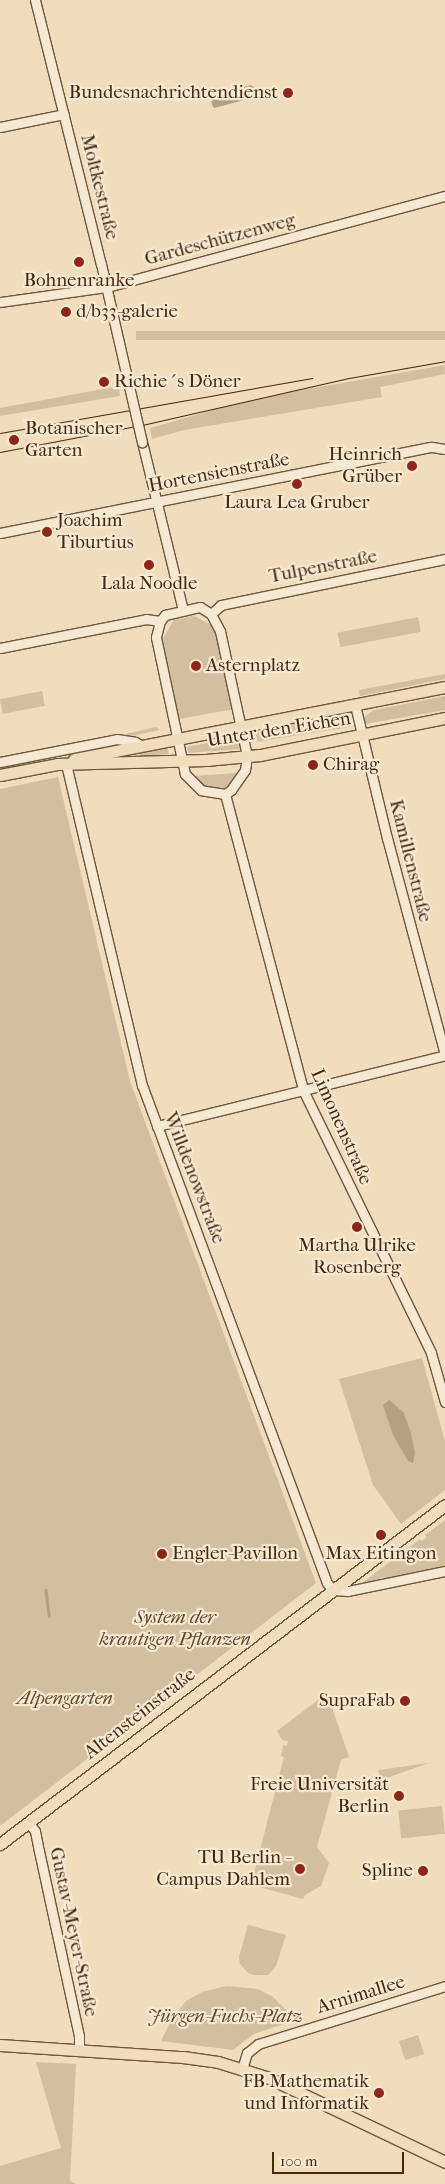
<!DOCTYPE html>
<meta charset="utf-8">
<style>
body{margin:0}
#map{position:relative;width:445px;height:2184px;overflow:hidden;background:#f1ddbc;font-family:"IM FELL French Canon",serif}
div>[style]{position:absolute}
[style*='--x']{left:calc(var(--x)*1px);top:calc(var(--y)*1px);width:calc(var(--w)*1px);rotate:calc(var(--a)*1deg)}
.green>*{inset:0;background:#d3be9f;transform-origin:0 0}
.water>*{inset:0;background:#b6a082}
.stream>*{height:2.5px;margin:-1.25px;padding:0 1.25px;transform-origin:1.25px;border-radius:1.25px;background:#b6a082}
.roads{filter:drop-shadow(1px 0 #6e563c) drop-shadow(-1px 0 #6e563c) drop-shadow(0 1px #6e563c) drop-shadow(0 -1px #6e563c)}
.minor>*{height:9px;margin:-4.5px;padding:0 4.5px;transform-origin:4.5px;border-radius:4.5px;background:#f6e9d3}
.major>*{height:11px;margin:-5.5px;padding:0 5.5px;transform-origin:5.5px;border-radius:5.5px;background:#f1ddbc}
.tram>*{height:1px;margin:-0.5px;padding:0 0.5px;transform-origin:0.5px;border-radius:0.5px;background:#422911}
.bridges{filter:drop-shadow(1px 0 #6e563c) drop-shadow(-1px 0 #6e563c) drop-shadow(0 1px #6e563c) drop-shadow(0 -1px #6e563c)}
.minor-bridge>*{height:9px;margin:-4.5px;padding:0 4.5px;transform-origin:4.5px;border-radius:4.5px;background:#f6e9d3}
.dots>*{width:14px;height:14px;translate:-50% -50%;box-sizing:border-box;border:2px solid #f6e9d3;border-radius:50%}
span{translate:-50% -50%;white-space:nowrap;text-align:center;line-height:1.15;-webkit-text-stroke:4.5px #f6e9d3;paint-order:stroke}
.poi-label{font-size:19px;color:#422911}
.right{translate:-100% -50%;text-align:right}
.left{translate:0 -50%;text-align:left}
.street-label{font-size:19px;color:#422911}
.park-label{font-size:19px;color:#5f472d;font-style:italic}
.scale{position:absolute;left:272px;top:2152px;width:132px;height:22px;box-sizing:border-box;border:2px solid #422911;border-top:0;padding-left:6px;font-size:15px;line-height:18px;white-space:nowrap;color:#422911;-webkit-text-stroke:4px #f6e9d3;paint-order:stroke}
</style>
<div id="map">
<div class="green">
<div style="left:445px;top:331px;width:9px;height:309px;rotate:90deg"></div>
<div style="clip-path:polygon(445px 365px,445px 374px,380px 387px,382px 397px,184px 430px,152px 439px,150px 428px,217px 409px,291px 392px)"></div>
<div style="clip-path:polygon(119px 386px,120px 396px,0 416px,0 408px)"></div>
<div style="clip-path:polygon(194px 616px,210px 624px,216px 633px,234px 709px,179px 719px,162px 640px,174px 620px)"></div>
<div style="left:418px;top:617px;width:15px;height:82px;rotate:79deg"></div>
<div style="clip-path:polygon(445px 674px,445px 679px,360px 696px,359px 690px)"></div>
<div style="left:42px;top:691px;width:15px;height:43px;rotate:79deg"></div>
<div style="clip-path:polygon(445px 696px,445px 710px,365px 724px,364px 717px,374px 710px)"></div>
<div style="left:350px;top:715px;width:12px;height:96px;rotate:81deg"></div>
<div style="clip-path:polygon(156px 727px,160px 730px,131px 736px,125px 734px)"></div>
<div style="clip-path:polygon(237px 737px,240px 749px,188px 753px,187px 747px)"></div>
<div style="clip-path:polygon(167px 747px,169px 754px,140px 756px,140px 752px)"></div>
<div style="clip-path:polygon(239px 773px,230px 785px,220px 790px,202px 786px,192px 776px)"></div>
<div style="clip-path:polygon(58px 777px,130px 1081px,316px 1583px,0 1826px,0 789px)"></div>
<div style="clip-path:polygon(422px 1358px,445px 1441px,445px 1490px,401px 1524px,373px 1485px,339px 1379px)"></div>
<div style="clip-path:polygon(445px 1520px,445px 1567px,384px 1580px,384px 1577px,380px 1578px,380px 1581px,358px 1586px,420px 1539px,422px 1541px,427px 1537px,425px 1535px)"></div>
<div style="clip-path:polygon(328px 1696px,349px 1757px,341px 1760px,317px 1847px,329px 1863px,321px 1886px,305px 1895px,303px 1899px,251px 1885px,284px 1757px,281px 1756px,283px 1745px,287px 1746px,288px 1741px,282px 1740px,277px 1731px,322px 1697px)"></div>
<div style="clip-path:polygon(429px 1763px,381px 1780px,378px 1770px,428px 1763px)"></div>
<div style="left:442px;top:1806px;width:28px;height:44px;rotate:84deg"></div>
<div style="clip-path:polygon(248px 1925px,286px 1935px,276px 1966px,268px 1975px,254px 1975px,248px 1973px,240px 1964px,239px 1957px)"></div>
<div style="clip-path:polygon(226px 1986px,258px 1989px,273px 1997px,296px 2020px,254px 2034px,233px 2050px,161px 2041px,171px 2020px,186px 2001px,202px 1992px)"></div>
<div style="left:418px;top:2035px;width:20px;height:20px;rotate:72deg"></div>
<div style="clip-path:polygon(36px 2062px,76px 2064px,70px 2181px,76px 2184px,0 2184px,0 2166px,61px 2148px)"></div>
</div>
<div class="water">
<div style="clip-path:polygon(251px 85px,256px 89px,256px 97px,214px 108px,212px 105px,211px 96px)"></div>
<div style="clip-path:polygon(389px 1400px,404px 1413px,411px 1433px,415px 1453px,413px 1463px,408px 1461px,393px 1435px,383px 1405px)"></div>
</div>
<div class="stream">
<div style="--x:46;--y:1590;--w:26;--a:83"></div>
</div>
<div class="roads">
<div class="minor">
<div style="--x:35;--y:0;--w:272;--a:76"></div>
<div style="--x:101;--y:264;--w:121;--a:77.1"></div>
<div style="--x:0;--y:127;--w:65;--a:-11.5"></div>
<div style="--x:0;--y:302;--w:108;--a:-8"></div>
<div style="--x:107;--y:287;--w:350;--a:-15.1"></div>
<div style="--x:142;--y:442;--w:173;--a:76.3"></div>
<div style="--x:0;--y:533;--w:440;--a:-11.3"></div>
<div style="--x:432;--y:447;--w:13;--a:9"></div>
<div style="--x:200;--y:607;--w:13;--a:32"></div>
<div style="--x:211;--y:614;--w:19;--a:62"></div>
<div style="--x:220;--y:631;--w:128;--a:77.8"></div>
<div style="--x:247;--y:756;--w:14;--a:98"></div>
<div style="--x:245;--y:770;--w:24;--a:125"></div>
<div style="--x:231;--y:790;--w:7;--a:146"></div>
<div style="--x:225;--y:794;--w:24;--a:-171"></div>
<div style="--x:201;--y:790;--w:23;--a:-135"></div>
<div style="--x:185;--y:774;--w:140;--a:-102"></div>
<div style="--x:156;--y:637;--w:16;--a:-76"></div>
<div style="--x:160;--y:621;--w:8;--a:-50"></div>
<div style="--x:165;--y:615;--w:36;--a:-13"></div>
<div style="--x:211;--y:614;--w:13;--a:-42"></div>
<div style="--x:221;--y:605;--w:229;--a:-11.6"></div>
<div style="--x:0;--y:648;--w:149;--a:-11.2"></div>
<div style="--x:146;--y:619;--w:14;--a:8"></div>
<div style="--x:355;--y:705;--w:137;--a:76.5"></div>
<div style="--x:387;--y:838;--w:224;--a:75"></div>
<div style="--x:0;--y:762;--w:119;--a:-11.1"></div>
<div style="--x:117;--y:739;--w:18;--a:9"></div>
<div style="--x:135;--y:742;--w:8;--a:30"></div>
<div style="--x:66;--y:764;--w:330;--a:76.7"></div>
<div style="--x:142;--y:1085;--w:531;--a:69.62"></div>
<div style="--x:327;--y:1583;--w:9;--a:49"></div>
<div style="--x:333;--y:1590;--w:15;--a:4"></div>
<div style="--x:348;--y:1591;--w:99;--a:-11.7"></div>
<div style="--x:225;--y:794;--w:306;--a:75.2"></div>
<div style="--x:303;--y:1090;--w:292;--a:64"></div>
<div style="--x:431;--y:1353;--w:51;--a:74.1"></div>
<div style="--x:157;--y:1126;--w:297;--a:-13.8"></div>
<div style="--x:28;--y:1822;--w:11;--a:52"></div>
<div style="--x:35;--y:1831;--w:20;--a:79"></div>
<div style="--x:39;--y:1851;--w:189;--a:77.8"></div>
<div style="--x:79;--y:2036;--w:14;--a:90"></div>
<div style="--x:242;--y:2069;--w:17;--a:-73"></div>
<div style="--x:247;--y:2053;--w:14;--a:-39"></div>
<div style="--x:258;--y:2044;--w:196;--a:-17.2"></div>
</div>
<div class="major">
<div style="--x:74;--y:759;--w:378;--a:-11"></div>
<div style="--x:0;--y:775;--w:58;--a:-10.9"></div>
<div style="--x:57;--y:764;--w:149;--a:-1.5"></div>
<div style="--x:206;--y:760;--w:54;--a:-5.3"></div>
<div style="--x:260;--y:755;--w:189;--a:-11.3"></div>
<div style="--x:0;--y:1844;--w:559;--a:-37.3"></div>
<div style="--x:0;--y:2045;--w:183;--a:3.8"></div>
<div style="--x:183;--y:2057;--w:35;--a:8"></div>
<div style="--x:218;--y:2062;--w:53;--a:17.4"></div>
<div style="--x:269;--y:2078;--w:195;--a:25.5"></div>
</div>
</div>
<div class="tram">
<div style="--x:0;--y:433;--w:317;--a:-10"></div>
<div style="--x:0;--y:452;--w:145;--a:-10.8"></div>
<div style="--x:142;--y:425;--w:212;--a:-12.8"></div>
<div style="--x:349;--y:378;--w:97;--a:-10"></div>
</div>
<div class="bridges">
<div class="minor-bridge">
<div style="--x:128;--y:382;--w:62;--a:76.9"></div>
</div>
</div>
<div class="dots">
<div style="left:288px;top:93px;background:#8f2418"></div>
<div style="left:79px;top:262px;background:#8f2418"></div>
<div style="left:66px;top:312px;background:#8f2418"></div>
<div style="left:104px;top:382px;background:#8f2418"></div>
<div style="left:14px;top:440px;background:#8f2418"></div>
<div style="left:412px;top:466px;background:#8f2418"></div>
<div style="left:297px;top:484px;background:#8f2418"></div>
<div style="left:47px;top:532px;background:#8f2418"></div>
<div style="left:149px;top:565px;background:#8f2418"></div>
<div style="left:196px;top:666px;background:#8f2418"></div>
<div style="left:313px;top:765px;background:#8f2418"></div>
<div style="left:357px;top:1227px;background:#8f2418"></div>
<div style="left:381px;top:1535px;background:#8f2418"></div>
<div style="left:162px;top:1554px;background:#8f2418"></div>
<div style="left:405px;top:1701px;background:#8f2418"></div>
<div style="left:399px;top:1796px;background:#8f2418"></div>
<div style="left:300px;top:1869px;background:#8f2418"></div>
<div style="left:423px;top:1871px;background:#8f2418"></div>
<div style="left:379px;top:2093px;background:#8f2418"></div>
</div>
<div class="poi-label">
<span class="right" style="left:278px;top:93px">Bundesnachrichtendienst</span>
<span style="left:79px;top:281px">Bohnenranke</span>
<span class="left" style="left:76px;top:312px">d/b33-galerie</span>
<span class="left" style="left:114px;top:382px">Richie´s Döner</span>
<span class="left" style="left:25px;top:440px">Botanischer<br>Garten</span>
<span class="right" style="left:402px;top:466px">Heinrich<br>Grüber</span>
<span style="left:297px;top:503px">Laura Lea Gruber</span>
<span class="left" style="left:57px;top:532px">Joachim<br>Tiburtius</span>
<span style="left:149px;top:584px">Lala Noodle</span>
<span class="left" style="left:206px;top:666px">Asternplatz</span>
<span class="left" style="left:323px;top:765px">Chirag</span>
<span style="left:357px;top:1257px">Martha Ulrike<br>Rosenberg</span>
<span class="left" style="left:172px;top:1554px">Engler-Pavillon</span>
<span style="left:381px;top:1554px">Max Eitingon</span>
<span class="right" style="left:395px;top:1701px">SupraFab</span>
<span class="right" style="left:389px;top:1796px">Freie Universität<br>Berlin</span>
<span class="right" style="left:290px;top:1869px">TU Berlin -<br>Campus Dahlem</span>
<span class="right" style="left:413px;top:1871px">Spline</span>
<span class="right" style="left:369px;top:2093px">FB Mathematik<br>und Informatik</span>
</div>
<div class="street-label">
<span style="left:99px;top:187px;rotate:76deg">Moltkestraße</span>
<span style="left:220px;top:240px;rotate:-15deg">Gardeschützenweg</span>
<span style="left:219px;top:473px;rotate:-11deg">Hortensienstraße</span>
<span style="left:323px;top:567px;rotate:-11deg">Tulpenstraße</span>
<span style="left:279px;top:730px;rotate:-9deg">Unter den Eichen</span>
<span style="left:410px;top:861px;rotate:76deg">Kamillenstraße</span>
<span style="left:341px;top:1127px;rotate:66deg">Limonenstraße</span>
<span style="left:194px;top:1178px;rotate:69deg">Willdenowstraße</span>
<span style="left:140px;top:1714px;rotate:-38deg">Altensteinstraße</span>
<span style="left:73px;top:1932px;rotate:78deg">Gustav-Meyer-Straße</span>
<span style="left:361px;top:1995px;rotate:-17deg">Arnimallee</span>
</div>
<div class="park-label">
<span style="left:175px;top:1629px">System der<br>krautigen Pflanzen</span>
<span style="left:65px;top:1699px">Alpengarten</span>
<span style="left:225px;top:2017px">Jürgen-Fuchs-Platz</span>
</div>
<div class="scale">100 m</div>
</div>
